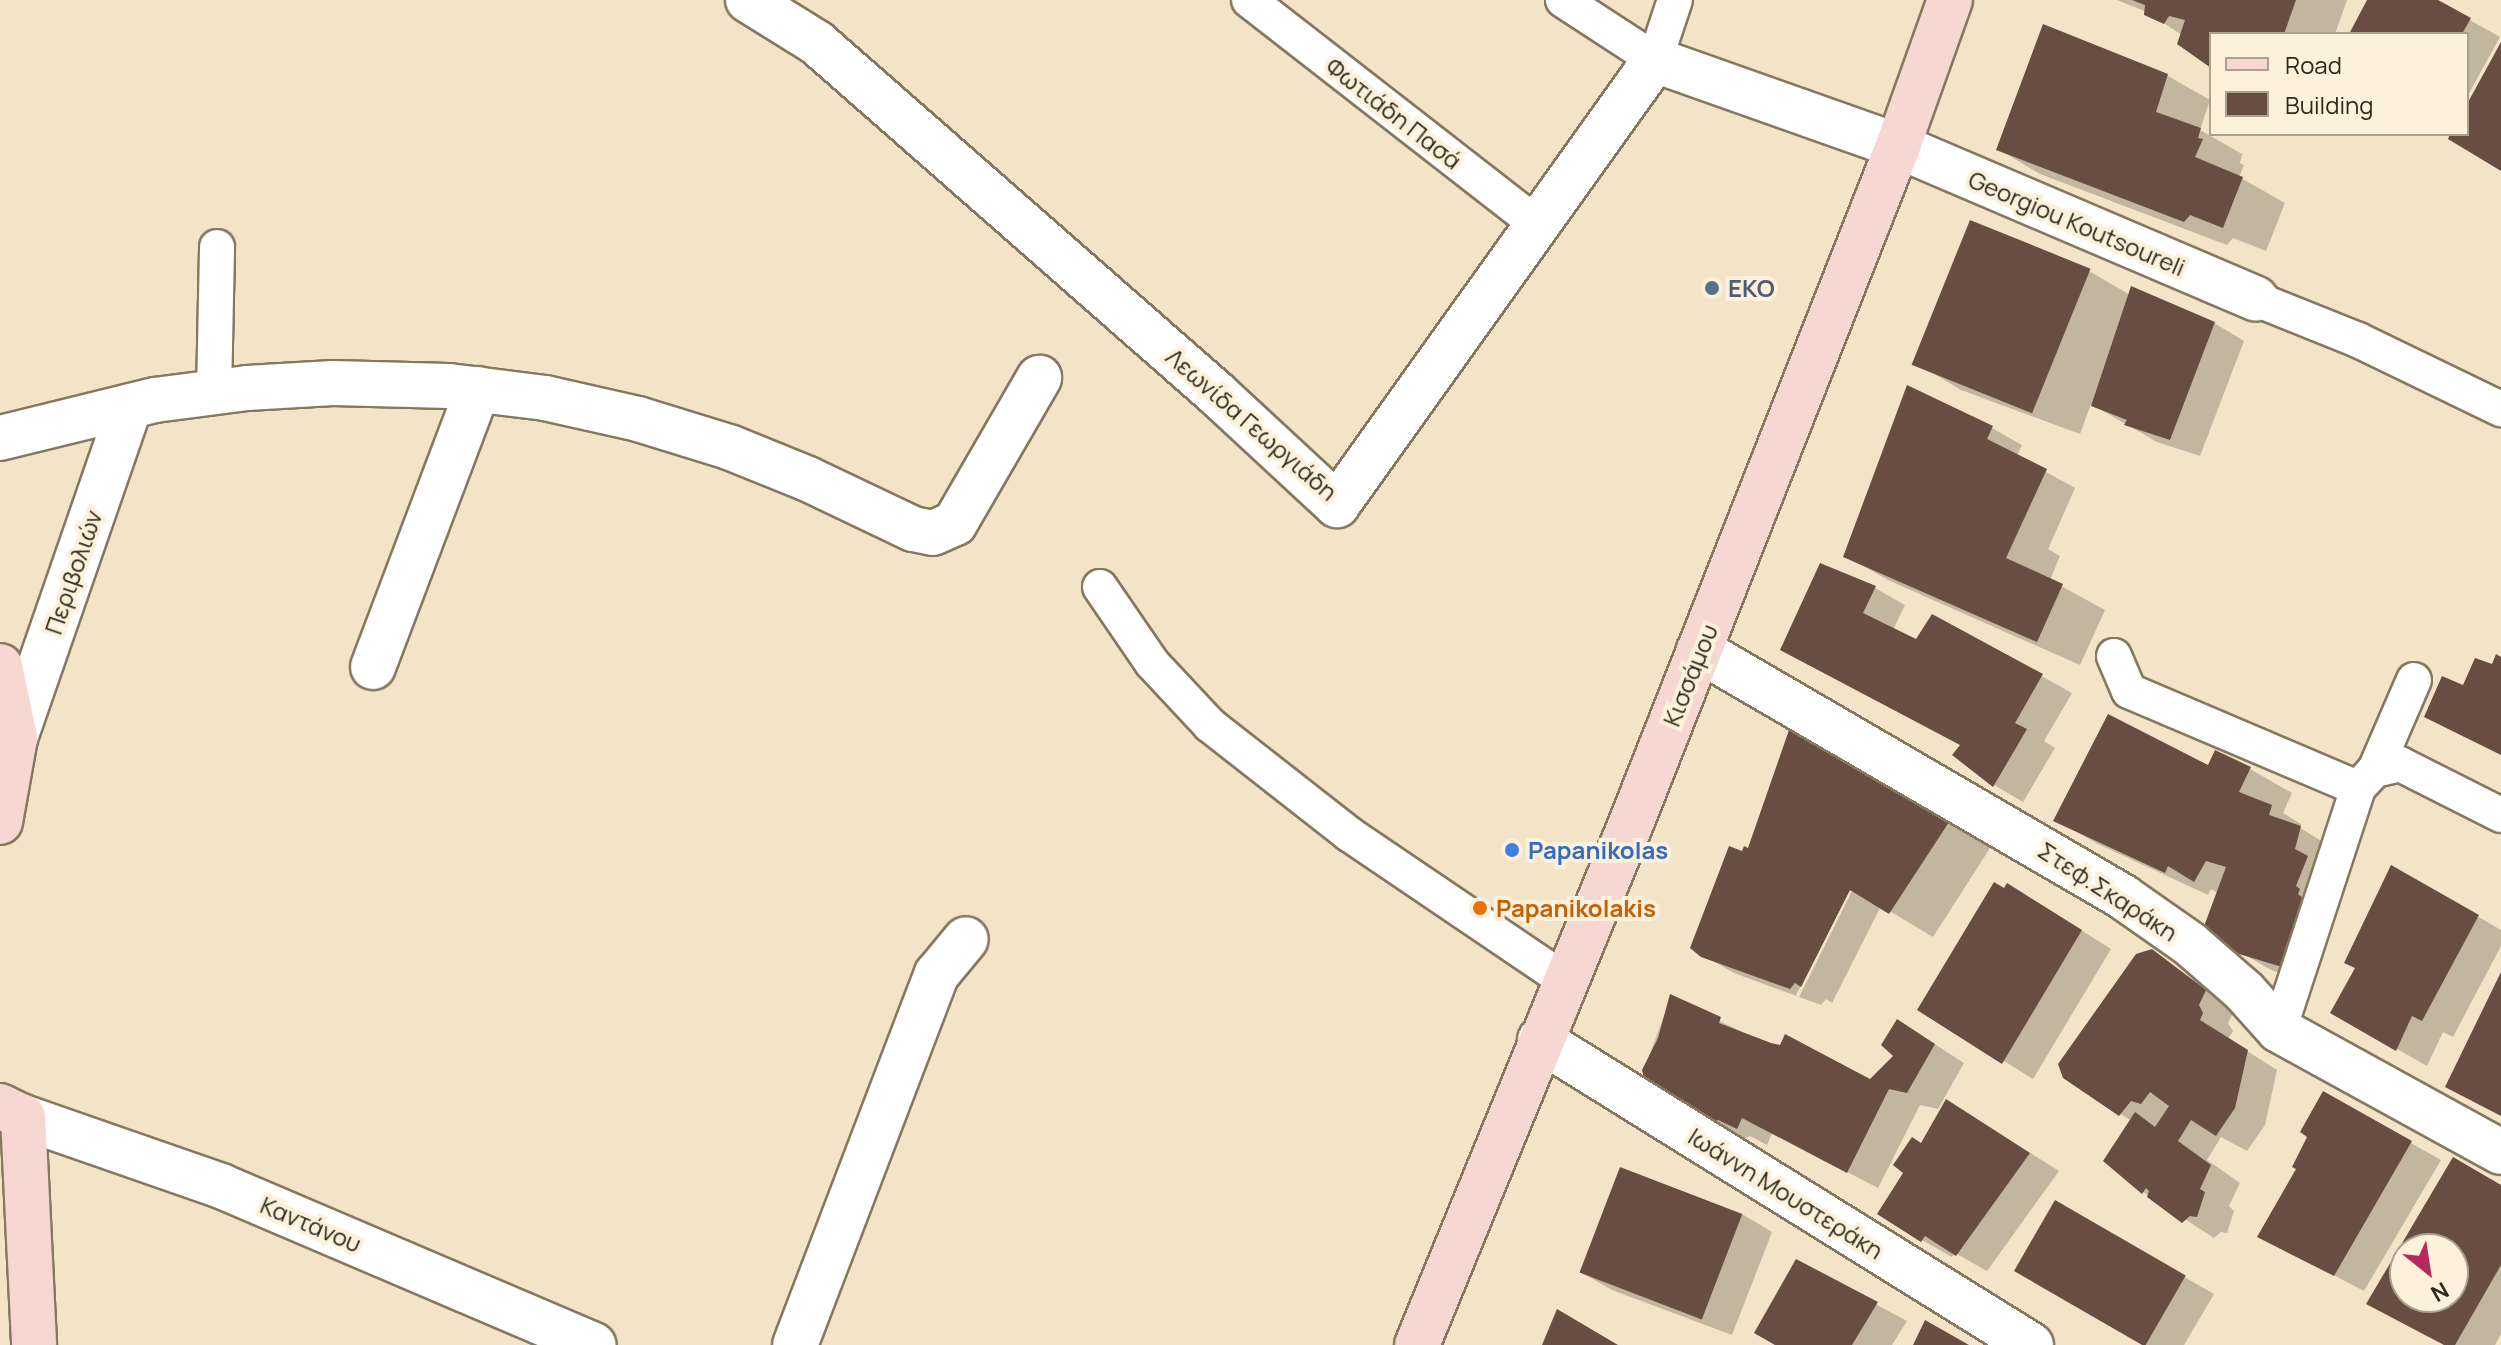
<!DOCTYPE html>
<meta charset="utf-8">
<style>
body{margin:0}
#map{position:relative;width:2501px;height:1345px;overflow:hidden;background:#f3e4c8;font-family:Manrope,sans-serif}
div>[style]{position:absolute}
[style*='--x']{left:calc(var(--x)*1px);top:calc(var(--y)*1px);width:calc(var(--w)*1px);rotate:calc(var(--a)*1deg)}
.shadow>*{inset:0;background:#0003}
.building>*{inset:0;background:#674d42;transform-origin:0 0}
.roads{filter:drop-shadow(2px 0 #85785f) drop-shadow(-2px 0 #85785f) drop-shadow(0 2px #85785f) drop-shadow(0 -2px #85785f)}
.lane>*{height:34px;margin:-17px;padding:0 17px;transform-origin:17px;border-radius:17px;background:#fff}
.street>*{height:44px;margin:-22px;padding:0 22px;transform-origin:22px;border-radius:22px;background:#fff}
.secondary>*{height:44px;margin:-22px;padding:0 22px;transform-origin:22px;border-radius:22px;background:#f7d7d1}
.dots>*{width:22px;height:22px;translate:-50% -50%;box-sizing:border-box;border:4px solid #fdf1db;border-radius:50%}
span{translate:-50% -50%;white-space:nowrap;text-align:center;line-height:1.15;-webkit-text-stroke:8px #fdf1db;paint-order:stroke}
.street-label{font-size:24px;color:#2e291e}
.service-label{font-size:24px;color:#4e5e75;font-weight:700}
.left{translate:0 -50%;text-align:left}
.shop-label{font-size:24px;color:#366cbe;font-weight:700}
.food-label{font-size:24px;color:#c56008;font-weight:700}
.legend{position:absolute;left:2209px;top:32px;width:260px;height:104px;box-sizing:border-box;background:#fdf1db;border:2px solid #aaa18f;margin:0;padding:10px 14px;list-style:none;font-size:24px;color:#2e291e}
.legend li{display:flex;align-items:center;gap:16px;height:40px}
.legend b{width:40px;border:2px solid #aaa18f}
.north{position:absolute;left:2389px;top:1233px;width:80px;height:80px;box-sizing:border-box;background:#fdf1db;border:2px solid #aaa18f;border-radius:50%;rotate:150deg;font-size:22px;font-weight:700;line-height:32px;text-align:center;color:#2e291e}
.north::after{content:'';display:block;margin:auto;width:28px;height:36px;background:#b6295d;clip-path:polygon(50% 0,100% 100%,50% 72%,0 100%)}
</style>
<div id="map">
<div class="shadow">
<div style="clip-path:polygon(2117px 0,2347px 0,2335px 34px,2211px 34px,2211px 64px,2182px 35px,2147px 12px)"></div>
<div style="clip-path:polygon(2370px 0,2434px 0,2500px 37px,2467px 97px,2467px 34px,2351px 34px)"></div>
<div style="clip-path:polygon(2044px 27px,2168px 76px,2210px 100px,2200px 130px,2242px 154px,2240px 163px,2244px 165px,2239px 177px,2285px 203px,2266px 251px,2233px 238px,2227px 245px,2040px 174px,1998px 149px)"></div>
<div style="clip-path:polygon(2089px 271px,2130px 295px,2214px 323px,2244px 341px,2200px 456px,2157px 442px,2091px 404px,2080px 434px,1961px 390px,1919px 365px)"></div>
<div style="clip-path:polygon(1992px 428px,2022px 445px,2017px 456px,2075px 488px,2048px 549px,2060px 556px,2050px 580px,2105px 610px,2080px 665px,1888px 580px,1846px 556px)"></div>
<div style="clip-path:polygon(1821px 566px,1875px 588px,1905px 605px,1893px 630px,1917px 642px,1933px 616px,2072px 693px,2044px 741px,2055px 748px,2023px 802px,1994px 785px)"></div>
<div style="clip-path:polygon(evenodd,1790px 732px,1992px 845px,1933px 937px,1881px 906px,1832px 1003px,1826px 999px,1821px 1005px,1734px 973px,1703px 955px,1743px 854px,1753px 842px,1790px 732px,1848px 891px,1852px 891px,1799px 997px,1796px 995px,1848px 891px)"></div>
<div style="clip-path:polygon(2209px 767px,2250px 769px,2292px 793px,2283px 813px,2301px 824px,2300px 828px,2330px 846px,2327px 913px,2334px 919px,2312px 983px,2271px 970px,2240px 952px,2218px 893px,2211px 889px,2208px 895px,2098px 844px,2056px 820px)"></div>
<div style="clip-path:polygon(2392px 867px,2501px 930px,2501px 946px,2453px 1037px,2443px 1032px,2427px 1066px,2332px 1012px,2358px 968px)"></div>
<div style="clip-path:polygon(2038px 903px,2111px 949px,2033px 1079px,1920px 1009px)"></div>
<div style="clip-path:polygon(2151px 951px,2235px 1009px,2228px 1023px,2233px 1031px,2228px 1039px,2277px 1070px,2265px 1125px,2247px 1151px,2221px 1137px,2207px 1160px,2240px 1183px,2229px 1206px,2234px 1211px,2227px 1233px,2221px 1232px,2214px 1238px,2143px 1192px,2132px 1121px,2120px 1114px)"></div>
<div style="clip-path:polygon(1671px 997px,1750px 1036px,1870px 1081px,1927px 1039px,1964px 1063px,1938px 1109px,1920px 1105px,1878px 1188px,1772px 1133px,1767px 1145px,1750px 1136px,1742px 1140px,1708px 1122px,1644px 1070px)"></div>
<div style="clip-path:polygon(2324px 1094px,2441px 1160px,2364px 1291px,2259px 1236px,2299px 1168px)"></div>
<div style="clip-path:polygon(1976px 1119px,2059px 1171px,1987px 1271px,1955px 1253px,1952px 1257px,1922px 1240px,1922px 1145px)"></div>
<div style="clip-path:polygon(evenodd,2453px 1160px,2501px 1187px,2501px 1334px,2495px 1345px,2445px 1345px,2369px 1304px,2453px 1160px,2405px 1249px,2453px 1249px,2453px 1297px,2405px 1297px,2405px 1249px)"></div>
<div style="clip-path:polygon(2055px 1203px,2214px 1294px,2184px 1345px,2146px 1345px,2016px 1270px)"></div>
<div style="clip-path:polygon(1742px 1214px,1772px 1232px,1732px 1335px,1612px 1290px,1582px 1273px)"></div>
<div style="clip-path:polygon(1797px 1262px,1907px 1321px,1892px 1345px,1779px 1345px)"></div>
</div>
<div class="building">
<div style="clip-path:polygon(2132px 0,2296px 0,2284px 34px,2211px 34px,2211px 68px,2177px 44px,2185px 20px,2169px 16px,2164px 24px,2144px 15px,2145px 5px)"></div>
<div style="clip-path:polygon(2367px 0,2438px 0,2471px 18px,2462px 34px,2349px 34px)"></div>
<div style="clip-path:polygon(2043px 24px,2168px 74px,2156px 112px,2201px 128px,2198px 138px,2203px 139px,2195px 157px,2243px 177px,2223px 228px,2190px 215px,2184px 222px,1996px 150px)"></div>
<div style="clip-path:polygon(2501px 42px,2501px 171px,2448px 139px,2450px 134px,2467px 134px,2467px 104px)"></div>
<div style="left:1970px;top:220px;width:130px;height:156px;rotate:22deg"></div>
<div style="clip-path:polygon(2131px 286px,2215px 322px,2170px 440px,2124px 425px,2127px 420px,2091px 406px)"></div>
<div style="clip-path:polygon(1907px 385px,1993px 426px,1987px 439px,2047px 469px,2006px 558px,2063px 584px,2037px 642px,1843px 557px)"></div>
<div style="clip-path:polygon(1820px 563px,1876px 586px,1863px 613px,1916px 639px,1932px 614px,2043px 674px,2015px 723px,2027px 729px,1993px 787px,1952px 755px,1960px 745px,1780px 650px)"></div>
<div style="clip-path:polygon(2496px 654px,2501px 657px,2501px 755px,2424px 717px,2442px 676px,2463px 685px,2475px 658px,2492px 664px)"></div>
<div style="clip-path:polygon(2108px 714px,2208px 765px,2215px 750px,2251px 767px,2239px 792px,2272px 805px,2269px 815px,2301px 826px,2295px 849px,2308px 856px,2296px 886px,2300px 889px,2298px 894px,2305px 900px,2282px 967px,2239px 954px,2203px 929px,2226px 867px,2206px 861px,2194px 882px,2168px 866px,2165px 873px,2053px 821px)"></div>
<div style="clip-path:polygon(1789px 730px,1951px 819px,1889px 914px,1850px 890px,1801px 987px,1795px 983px,1790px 989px,1701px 957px,1690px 948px,1729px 846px,1742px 851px,1744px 846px,1748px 848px)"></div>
<div style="clip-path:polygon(2391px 865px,2479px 915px,2422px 1021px,2412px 1016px,2396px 1051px,2330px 1013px,2355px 968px,2344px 963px)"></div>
<div style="clip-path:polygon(1994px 882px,2004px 888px,2007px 883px,2082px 930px,2002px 1064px,1917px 1010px)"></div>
<div style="clip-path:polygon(2152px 949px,2206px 990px,2199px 1005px,2203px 1013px,2200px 1020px,2248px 1050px,2235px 1108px,2216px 1136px,2191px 1120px,2178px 1141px,2211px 1165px,2200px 1189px,2205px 1192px,2197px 1217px,2190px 1216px,2182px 1223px,2147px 1197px,2149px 1191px,2146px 1188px,2142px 1194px,2103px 1161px,2135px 1112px,2155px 1127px,2169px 1106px,2150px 1092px,2141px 1104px,2131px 1101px,2119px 1116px,2063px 1078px,2058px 1064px,2136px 954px)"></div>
<div style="clip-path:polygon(2501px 972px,2501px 1116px,2445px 1087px)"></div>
<div style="clip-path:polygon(1670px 994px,1721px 1017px,1719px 1023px,1771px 1043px,1780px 1045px,1785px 1034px,1870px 1079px,1893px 1056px,1881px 1045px,1897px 1019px,1935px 1044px,1907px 1093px,1889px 1089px,1847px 1173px,1742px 1118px,1737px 1129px,1718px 1120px,1710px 1124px,1645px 1082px,1642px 1070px,1658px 1038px)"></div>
<div style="clip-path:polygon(2323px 1091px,2412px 1141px,2334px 1276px,2257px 1237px,2296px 1169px,2292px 1167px,2307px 1137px,2300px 1132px)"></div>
<div style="clip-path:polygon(1946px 1099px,2030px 1153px,1956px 1256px,1925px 1236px,1921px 1242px,1877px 1214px,1903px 1173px,1893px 1165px,1912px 1137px,1921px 1143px)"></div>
<div style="clip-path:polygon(evenodd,2453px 1157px,2501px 1185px,2501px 1265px,2455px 1345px,2444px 1345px,2366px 1304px,2453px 1157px,2405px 1249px,2453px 1249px,2453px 1297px,2405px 1297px,2405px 1249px)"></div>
<div style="left:1620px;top:1167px;width:131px;height:113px;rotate:21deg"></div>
<div style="left:2055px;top:1200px;width:151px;height:82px;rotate:30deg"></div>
<div style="clip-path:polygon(1796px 1259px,1878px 1302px,1852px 1345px,1775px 1345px,1754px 1333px)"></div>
<div style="clip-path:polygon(1557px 1309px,1618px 1345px,1542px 1345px)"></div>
<div style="clip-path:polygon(1925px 1320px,1969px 1345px,1913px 1345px)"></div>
</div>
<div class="roads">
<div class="lane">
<div style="--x:1249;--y:0;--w:366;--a:37.9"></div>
<div style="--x:1563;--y:0;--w:110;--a:33.1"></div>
<div style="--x:1655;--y:60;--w:63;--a:-71.6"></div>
<div style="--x:2256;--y:299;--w:110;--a:21.9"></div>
<div style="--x:2358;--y:340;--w:159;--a:25.8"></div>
<div style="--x:214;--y:393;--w:146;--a:-88.8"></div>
<div style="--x:1100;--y:587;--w:92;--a:55.6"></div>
<div style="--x:1152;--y:663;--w:85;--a:46.9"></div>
<div style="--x:1210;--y:725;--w:177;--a:38.1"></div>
<div style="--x:1349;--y:834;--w:261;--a:34.1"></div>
<div style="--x:2114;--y:656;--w:38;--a:67"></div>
<div style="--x:2129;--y:691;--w:249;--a:23"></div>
<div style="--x:2375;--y:770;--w:98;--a:-66.6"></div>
<div style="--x:2279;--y:1030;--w:255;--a:-71.9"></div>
<div style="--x:2358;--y:788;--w:25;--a:-47"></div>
<div style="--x:2375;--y:770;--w:26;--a:-13"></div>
<div style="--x:2400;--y:764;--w:113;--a:26.8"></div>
</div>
<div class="street">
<div style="--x:748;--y:0;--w:81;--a:31.9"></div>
<div style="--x:817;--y:43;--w:531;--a:41.26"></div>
<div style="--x:1216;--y:393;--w:165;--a:42.8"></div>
<div style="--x:1337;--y:505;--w:547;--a:-54.45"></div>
<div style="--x:1655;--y:60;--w:258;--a:19.5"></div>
<div style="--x:1898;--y:146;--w:389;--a:23.1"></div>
<div style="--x:0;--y:438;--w:160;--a:-13.8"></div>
<div style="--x:155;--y:400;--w:93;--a:-7.4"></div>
<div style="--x:247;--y:388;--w:86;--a:-3.3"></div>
<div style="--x:333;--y:383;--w:116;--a:1.5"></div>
<div style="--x:449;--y:386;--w:97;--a:7.1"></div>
<div style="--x:545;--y:398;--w:95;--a:12.7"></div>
<div style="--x:638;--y:419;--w:95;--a:17.1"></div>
<div style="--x:729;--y:447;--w:85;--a:22.1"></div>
<div style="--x:808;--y:479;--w:116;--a:25.5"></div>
<div style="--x:913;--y:529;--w:20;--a:11"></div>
<div style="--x:933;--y:533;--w:24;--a:-24"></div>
<div style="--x:955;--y:523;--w:168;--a:-59.9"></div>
<div style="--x:1699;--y:650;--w:491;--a:30.2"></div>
<div style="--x:2123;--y:897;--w:82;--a:35"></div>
<div style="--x:2190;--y:944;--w:72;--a:41"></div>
<div style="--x:2244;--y:991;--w:52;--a:48.1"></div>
<div style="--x:2279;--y:1030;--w:253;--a:28.8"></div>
<div style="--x:373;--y:667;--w:297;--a:-69.3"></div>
<div style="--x:15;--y:738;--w:351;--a:-70.9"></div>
<div style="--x:1540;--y:1040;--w:578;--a:31.85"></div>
<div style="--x:23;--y:1117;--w:210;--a:19.2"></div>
<div style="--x:221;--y:1186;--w:405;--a:23.1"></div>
<div style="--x:795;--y:1345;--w:397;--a:-69.1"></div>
<div style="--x:937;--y:974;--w:45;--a:-50.4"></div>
</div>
<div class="secondary">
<div style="--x:0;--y:666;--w:74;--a:78.2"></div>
<div style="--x:15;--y:738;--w:85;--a:100.1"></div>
<div style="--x:0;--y:1106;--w:25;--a:26"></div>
<div style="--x:23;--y:1117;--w:228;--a:87.2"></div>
<div style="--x:1417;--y:1345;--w:566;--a:-67.69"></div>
<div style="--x:1632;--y:821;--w:726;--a:-68.49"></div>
<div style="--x:1898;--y:146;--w:155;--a:-70.4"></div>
</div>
</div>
<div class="dots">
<div style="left:1712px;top:288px;background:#5c6f8a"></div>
<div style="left:1512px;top:850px;background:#3f7fe0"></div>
<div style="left:1480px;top:908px;background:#e8710a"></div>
</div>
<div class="street-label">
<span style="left:1394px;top:113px;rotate:38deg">Φωτιάδη Πασά</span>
<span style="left:2077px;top:223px;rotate:23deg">Georgiou Koutsoureli</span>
<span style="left:1252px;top:424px;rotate:41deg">Λεωνίδα Γεωργιάδη</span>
<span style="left:73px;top:572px;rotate:-71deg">Περιβολιών</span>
<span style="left:1690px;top:675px;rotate:-68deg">Κισσάμου</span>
<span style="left:2108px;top:891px;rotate:33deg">Στεφ.Σκαράκη</span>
<span style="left:1786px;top:1193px;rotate:32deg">Ιωάννη Μουστεράκη</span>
<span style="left:311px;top:1224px;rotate:23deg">Καντάνου</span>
</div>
<div class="service-label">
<span class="left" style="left:1728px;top:288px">EKO</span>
</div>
<div class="shop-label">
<span class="left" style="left:1528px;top:850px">Papanikolas</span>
</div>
<div class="food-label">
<span class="left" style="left:1496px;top:908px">Papanikolakis</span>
</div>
<ul class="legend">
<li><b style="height:10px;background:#f7d7d1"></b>Road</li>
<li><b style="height:22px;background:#674d42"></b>Building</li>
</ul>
<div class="north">N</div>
</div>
